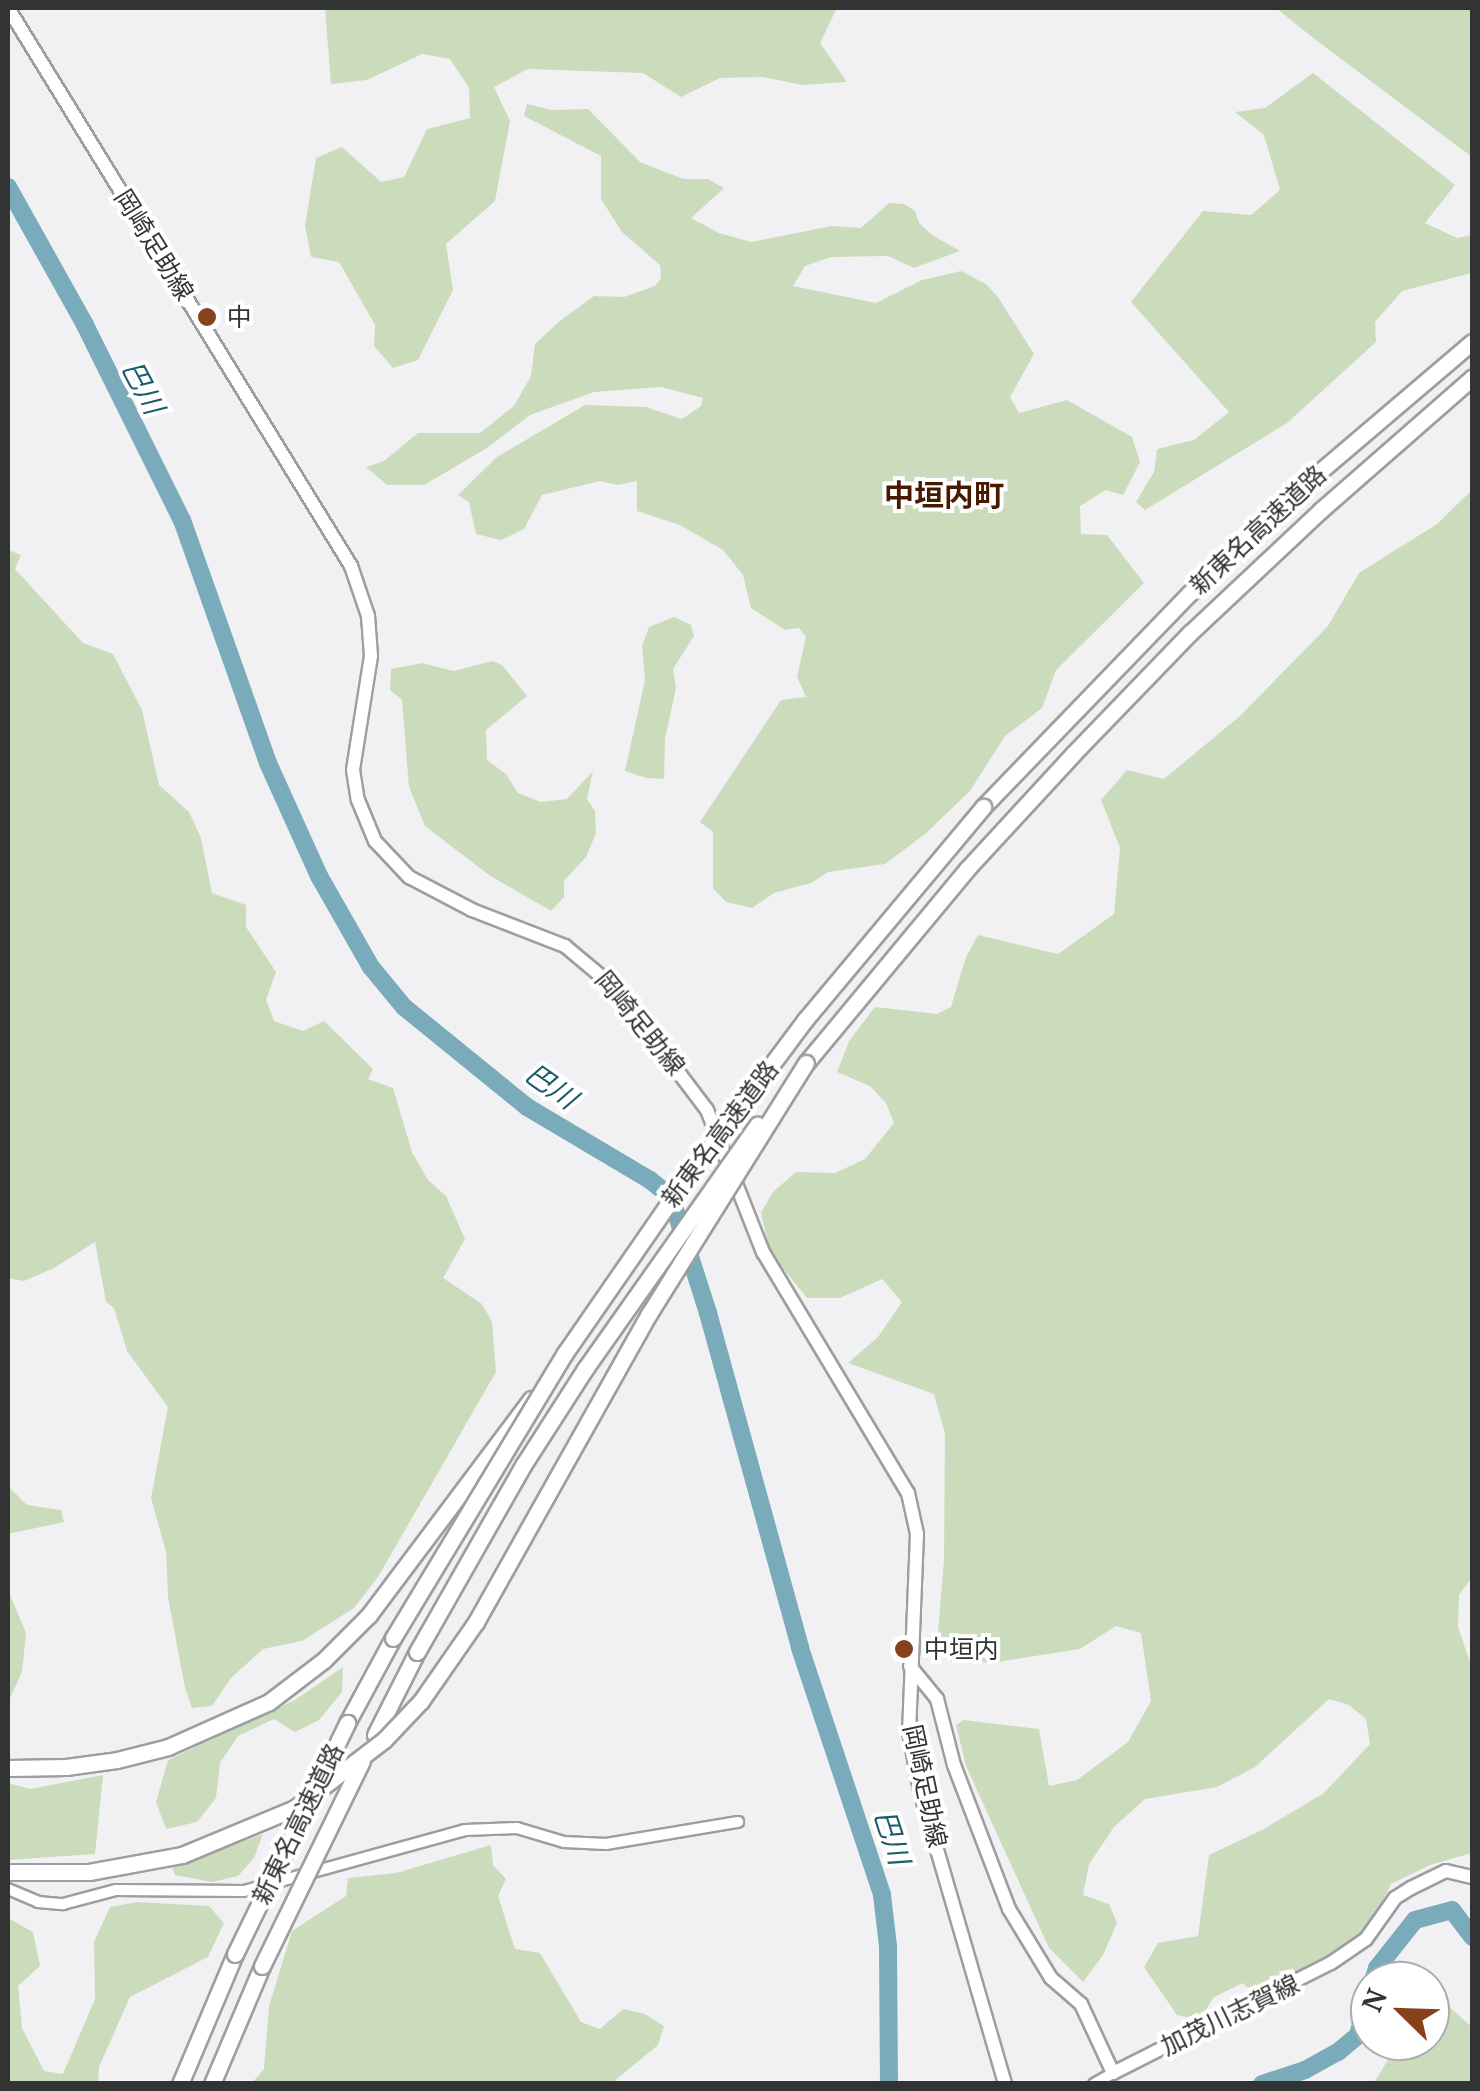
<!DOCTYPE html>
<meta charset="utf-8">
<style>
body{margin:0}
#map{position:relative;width:1480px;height:2091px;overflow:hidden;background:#f1f1f3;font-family:"PT Serif","Noto Sans JP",serif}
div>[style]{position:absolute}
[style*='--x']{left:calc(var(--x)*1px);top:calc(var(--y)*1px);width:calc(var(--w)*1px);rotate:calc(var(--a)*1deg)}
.green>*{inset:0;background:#cbdcbc}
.river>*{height:18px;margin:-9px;padding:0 9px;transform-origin:9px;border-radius:9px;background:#7aabba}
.roads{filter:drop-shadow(2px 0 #9e9ea0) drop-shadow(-2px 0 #9e9ea0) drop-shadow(0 2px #9e9ea0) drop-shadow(0 -2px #9e9ea0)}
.minor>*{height:10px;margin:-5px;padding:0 5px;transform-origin:5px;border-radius:5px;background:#fff}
.major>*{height:12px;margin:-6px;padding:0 6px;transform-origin:6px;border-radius:6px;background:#fff}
.highway>*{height:15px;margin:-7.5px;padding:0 7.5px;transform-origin:7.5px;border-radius:7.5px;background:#fff}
.bridges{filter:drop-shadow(2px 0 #9e9ea0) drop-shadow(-2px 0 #9e9ea0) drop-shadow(0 2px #9e9ea0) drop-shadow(0 -2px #9e9ea0)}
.highway-bridge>*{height:15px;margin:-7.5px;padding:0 7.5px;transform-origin:7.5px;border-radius:7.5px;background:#fff}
.dots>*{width:28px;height:28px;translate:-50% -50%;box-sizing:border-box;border:5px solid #fff;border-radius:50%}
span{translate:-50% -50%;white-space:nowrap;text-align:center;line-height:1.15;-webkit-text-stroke:8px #fff;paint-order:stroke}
.street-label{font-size:25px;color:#323333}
.poi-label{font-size:25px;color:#323333}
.left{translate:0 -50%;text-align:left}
.water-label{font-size:28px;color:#1b5d6d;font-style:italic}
.quarter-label{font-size:30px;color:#481901;font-weight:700}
.frame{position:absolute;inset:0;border:10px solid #323333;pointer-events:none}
.north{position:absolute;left:1350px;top:1961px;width:100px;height:100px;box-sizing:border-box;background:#fff;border:2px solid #adadad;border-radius:50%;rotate:293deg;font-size:28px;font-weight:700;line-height:40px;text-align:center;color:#323333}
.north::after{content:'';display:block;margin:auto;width:35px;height:45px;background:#87411d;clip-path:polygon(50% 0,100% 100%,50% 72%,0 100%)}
</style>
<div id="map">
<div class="green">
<div style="clip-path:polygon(325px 8px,837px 8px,820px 43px,847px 82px,802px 85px,763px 77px,720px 78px,681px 97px,643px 73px,528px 69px,494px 87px,510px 121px,495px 201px,446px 244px,453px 290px,418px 360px,393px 368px,374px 346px,375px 325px,339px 262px,311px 257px,305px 226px,316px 158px,342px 147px,381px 182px,404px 177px,427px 129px,470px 118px,469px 88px,450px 59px,422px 54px,367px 80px,331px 84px)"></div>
<div style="clip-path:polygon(1276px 8px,1472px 8px,1472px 157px,1312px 37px)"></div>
<div style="clip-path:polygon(1313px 73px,1455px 185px,1425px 223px,1457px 238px,1472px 235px,1472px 273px,1402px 291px,1375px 322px,1376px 342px,1287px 423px,1145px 510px,1136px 502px,1154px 472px,1157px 449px,1194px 440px,1229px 412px,1131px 302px,1203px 211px,1251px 215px,1280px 190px,1264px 135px,1235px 112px,1265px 108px)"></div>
<div style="clip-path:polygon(527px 104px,551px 110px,588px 109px,640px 162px,683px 179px,708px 179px,724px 188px,691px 218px,719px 233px,751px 242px,832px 226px,861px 228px,889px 203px,904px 204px,915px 211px,919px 223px,932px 235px,960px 251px,914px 268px,888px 256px,831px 257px,805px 266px,793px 286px,876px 303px,922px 280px,961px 271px,986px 284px,998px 297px,1034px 354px,1010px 397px,1019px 413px,1067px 400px,1132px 437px,1140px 462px,1123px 495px,1106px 490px,1080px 506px,1081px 534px,1107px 535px,1144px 583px,1056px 670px,1042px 708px,1005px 736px,970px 791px,925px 834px,885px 864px,828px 872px,811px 883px,774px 893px,752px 908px,726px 902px,713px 888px,713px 832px,700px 822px,781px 700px,806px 697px,797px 677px,806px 637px,799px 628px,785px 630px,751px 608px,743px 575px,723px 550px,680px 525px,637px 511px,637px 481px,618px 485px,600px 481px,542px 495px,524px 529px,501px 540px,476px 534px,469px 502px,458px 495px,497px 457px,585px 405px,646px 407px,682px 419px,701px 406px,703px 398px,661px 387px,594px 392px,530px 415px,487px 448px,424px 485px,387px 485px,366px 467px,384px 461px,418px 433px,480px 433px,514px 406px,531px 376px,535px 344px,561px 320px,594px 296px,624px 297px,655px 286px,661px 278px,660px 265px,622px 232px,601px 199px,601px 156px,524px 116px)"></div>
<div style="clip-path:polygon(1472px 490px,1472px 1577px,1459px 1595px,1458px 1627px,1472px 1668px,1472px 1853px,1430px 1865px,1391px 1884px,1370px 1928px,1340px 1954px,1255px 1995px,1243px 1983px,1214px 1997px,1199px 2020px,1177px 2015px,1144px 1967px,1158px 1943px,1198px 1936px,1209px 1855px,1262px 1830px,1324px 1793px,1370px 1744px,1366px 1719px,1349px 1705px,1329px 1699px,1255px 1767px,1217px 1787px,1145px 1799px,1114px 1827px,1089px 1864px,1083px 1895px,1109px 1904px,1117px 1923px,1103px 1955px,1083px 1982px,1049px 1948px,966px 1766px,956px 1725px,964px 1720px,1039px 1729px,1049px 1786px,1077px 1780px,1128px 1742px,1151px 1701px,1141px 1633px,1116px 1626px,1080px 1649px,991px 1663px,951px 1661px,937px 1645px,944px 1559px,945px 1434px,934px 1394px,848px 1363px,878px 1337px,902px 1302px,882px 1279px,840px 1298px,807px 1298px,770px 1252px,761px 1213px,773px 1192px,796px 1172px,835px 1173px,865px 1159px,894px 1123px,886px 1103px,870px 1086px,837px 1072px,849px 1041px,875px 1007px,937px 1014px,951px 1007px,966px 957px,978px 935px,1058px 954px,1114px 914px,1120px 848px,1101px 800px,1127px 770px,1164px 779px,1240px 716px,1328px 626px,1359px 573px,1437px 524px)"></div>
<div style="clip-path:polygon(8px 550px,21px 555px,15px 569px,83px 643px,113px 654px,142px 710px,159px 785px,189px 812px,201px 838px,212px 893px,246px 905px,246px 927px,276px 972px,266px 1000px,274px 1021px,303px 1031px,324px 1021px,373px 1069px,368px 1079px,393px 1088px,412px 1152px,428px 1180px,446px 1196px,465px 1239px,443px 1278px,482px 1304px,492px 1322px,496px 1372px,378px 1577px,354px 1608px,302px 1641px,263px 1649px,231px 1678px,212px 1706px,192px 1708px,185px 1688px,168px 1597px,166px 1552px,151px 1498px,168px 1407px,127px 1351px,114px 1308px,106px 1302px,95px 1242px,54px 1268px,24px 1281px,8px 1278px)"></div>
<div style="clip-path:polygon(674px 617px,691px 625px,694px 636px,673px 669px,676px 688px,665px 739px,664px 779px,646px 778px,625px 771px,645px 680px,642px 646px,649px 627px)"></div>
<div style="clip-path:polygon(492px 661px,502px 665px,527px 696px,486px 730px,487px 760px,506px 774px,518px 793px,541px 802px,567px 799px,593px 771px,587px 799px,595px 811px,596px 833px,586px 857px,564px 881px,564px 897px,551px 911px,489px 875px,425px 826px,409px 787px,402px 700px,390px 690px,391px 669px,422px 663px,454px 671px)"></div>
<div style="clip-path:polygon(8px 1454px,9px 1487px,27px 1505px,61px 1510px,64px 1522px,8px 1534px)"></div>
<div style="clip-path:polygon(8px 1590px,26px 1633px,22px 1672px,8px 1703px)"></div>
<div style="clip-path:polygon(343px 1667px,342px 1692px,319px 1720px,295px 1732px,274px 1719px,238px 1736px,220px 1763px,216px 1798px,197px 1822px,166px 1829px,156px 1802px,168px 1760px,295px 1700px)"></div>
<div style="clip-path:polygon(103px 1775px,95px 1854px,8px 1860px,8px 1783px,30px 1789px)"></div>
<div style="clip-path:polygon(263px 1834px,254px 1858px,238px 1876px,212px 1882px,175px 1875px,172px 1868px)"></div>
<div style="clip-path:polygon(491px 1845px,493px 1865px,506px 1879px,498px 1896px,515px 1949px,540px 1953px,581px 2022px,600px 2029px,623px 2009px,645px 2014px,664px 2026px,658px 2045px,612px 2083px,252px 2083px,264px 2069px,269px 2006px,292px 1931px,346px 1896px,348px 1878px,396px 1873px)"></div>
<div style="clip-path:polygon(137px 1902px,209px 1906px,224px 1923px,208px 1957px,130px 1997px,99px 2067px,98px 2083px,8px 2083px,8px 1918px,33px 1932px,40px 1966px,18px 1986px,22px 2028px,44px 2071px,63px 2074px,95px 1999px,94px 1942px,110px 1907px)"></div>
<div style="clip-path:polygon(1430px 1990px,1472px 2027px,1472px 2083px,1374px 2083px,1399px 2041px,1430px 2041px)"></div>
</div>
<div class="river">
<div style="--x:8;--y:187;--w:158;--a:60.8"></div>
<div style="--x:85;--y:325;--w:218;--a:63.6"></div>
<div style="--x:182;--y:520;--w:258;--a:70.5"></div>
<div style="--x:268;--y:763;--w:124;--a:65.7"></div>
<div style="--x:319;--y:876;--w:105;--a:60.3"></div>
<div style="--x:371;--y:967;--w:52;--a:50.5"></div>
<div style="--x:404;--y:1007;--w:159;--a:39.1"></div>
<div style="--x:527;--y:1107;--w:143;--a:30.7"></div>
<div style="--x:650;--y:1180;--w:27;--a:39"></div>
<div style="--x:671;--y:1197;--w:122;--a:72.3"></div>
<div style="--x:708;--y:1313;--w:347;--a:74.6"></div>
<div style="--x:800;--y:1648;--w:260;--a:71.6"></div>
<div style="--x:882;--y:1895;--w:51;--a:83.3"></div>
<div style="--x:888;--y:1946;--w:138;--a:89.6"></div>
<div style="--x:1373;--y:1981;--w:14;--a:-73"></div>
<div style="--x:1377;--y:1968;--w:61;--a:-51.6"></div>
<div style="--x:1415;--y:1920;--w:38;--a:-15"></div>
<div style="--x:1452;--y:1910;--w:34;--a:53"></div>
<div style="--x:1262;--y:2084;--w:45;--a:-18"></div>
<div style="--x:1305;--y:2070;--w:38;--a:-29"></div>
<div style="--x:1338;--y:2052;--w:26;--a:-40"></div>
<div style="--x:1358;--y:2035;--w:45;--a:-74.4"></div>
</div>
<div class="roads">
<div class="minor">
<div style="--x:8;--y:1889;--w:33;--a:23"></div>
<div style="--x:38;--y:1902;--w:25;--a:5"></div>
<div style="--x:63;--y:1904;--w:55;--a:-14.8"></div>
<div style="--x:116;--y:1890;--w:128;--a:0.4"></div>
<div style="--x:244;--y:1891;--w:229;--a:-15.4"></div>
<div style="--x:465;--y:1830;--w:52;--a:-2.2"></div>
<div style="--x:517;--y:1828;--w:49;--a:16.6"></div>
<div style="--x:564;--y:1842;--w:42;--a:2.7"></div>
<div style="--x:606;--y:1844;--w:134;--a:-9.5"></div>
<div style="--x:1094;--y:2084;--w:22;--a:-30"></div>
</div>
<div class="major">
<div style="--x:8;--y:8;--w:655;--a:58.42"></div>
<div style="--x:351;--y:566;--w:53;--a:71.2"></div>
<div style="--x:368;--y:616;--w:40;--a:85.7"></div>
<div style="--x:371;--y:656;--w:115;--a:99"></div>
<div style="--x:353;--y:770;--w:30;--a:81"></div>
<div style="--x:358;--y:800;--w:44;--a:67.5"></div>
<div style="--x:375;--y:841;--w:50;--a:46.6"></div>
<div style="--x:409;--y:877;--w:71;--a:27.6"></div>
<div style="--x:472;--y:910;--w:100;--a:21.2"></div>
<div style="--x:565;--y:946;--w:64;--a:39.9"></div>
<div style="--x:614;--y:987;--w:154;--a:52.9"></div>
<div style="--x:707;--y:1110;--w:153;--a:68.5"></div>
<div style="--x:763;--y:1252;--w:281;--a:59"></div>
<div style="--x:908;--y:1493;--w:42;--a:77.6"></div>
<div style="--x:917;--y:1534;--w:198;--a:92.3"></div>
<div style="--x:909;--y:1732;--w:60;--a:79.4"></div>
<div style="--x:920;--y:1791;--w:305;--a:73.8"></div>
<div style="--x:910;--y:1666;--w:43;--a:50.7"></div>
<div style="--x:937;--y:1699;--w:68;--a:75.6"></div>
<div style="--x:954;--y:1765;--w:154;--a:69.1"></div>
<div style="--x:1009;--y:1909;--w:81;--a:58.7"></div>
<div style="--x:1051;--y:1978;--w:40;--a:41"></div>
<div style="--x:1081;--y:2004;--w:76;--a:65.1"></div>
<div style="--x:1113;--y:2073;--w:244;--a:-26.8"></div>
<div style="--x:1331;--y:1963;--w:42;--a:-34.4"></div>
<div style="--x:1366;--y:1939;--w:50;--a:-54.7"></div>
<div style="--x:1395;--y:1898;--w:19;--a:-32"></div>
<div style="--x:1411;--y:1888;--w:39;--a:-26"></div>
<div style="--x:1446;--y:1871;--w:27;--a:13"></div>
</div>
<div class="highway">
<div style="--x:983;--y:807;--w:298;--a:-46"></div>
<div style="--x:1190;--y:593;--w:166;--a:-43.3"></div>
<div style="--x:1311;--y:479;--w:211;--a:-40.4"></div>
<div style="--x:806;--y:1063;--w:252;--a:-50.3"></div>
<div style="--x:967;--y:869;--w:156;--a:-47.3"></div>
<div style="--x:1073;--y:754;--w:168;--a:-46"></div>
<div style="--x:1190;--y:633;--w:180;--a:-43.2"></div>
<div style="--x:1321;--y:510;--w:201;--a:-41.2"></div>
<div style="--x:347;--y:1723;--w:97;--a:-61.6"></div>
<div style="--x:375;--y:1735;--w:93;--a:-63.2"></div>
<div style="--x:8;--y:1768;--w:58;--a:-1"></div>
<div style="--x:66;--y:1767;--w:51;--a:-7.8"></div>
<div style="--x:117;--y:1760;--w:53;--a:-14.3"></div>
<div style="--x:168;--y:1747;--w:111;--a:-24"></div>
<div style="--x:269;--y:1702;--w:69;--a:-37.4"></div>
<div style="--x:324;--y:1660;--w:64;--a:-45"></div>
<div style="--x:369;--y:1615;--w:270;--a:-53.1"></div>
<div style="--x:180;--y:2084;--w:141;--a:-67.1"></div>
<div style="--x:212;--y:2084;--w:128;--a:-67"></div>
</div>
</div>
<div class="bridges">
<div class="highway-bridge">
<div style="--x:393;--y:1638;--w:333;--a:-58.9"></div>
<div style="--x:565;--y:1353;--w:197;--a:-55.3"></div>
<div style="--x:677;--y:1191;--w:214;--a:-53.2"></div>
<div style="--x:805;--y:1020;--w:278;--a:-50.1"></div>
<div style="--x:417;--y:1652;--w:216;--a:-60.4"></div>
<div style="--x:524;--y:1464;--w:113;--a:-57.3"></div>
<div style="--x:585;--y:1369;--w:299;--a:-54.8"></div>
<div style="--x:8;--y:1872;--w:81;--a:0"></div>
<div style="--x:89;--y:1872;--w:95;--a:-10.4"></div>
<div style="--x:182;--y:1855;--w:122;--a:-22.6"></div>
<div style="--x:295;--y:1808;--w:112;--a:-37.4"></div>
<div style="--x:384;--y:1740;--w:54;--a:-46.5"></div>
<div style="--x:421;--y:1701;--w:96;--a:-55.2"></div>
<div style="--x:476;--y:1622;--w:353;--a:-60.7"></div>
<div style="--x:649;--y:1314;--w:296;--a:-58"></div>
<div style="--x:235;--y:1954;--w:257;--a:-64.1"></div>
<div style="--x:262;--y:1966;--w:228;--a:-64"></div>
</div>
</div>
<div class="dots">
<div style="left:207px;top:317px;background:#87411d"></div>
<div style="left:904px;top:1649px;background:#87411d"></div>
</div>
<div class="street-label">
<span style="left:154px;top:245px;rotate:58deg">岡崎足助線</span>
<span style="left:1258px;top:530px;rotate:-43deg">新東名高速道路</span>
<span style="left:640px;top:1023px;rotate:51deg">岡崎足助線</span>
<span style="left:720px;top:1134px;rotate:-53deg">新東名高速道路</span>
<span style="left:925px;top:1786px;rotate:78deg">岡崎足助線</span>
<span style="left:298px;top:1824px;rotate:-64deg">新東名高速道路</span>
<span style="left:1230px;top:2015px;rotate:-26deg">加茂川志賀線</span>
</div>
<div class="poi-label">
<span class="left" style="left:227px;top:317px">中</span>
<span class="left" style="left:924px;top:1649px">中垣内</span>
</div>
<div class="water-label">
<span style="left:143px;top:387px;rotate:62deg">巴川</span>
<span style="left:551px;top:1086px;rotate:35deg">巴川</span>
<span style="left:892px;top:1837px;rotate:72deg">巴川</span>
</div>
<div class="quarter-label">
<span style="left:944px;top:495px">中垣内町</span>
</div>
<div class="frame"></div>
<div class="north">N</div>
</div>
